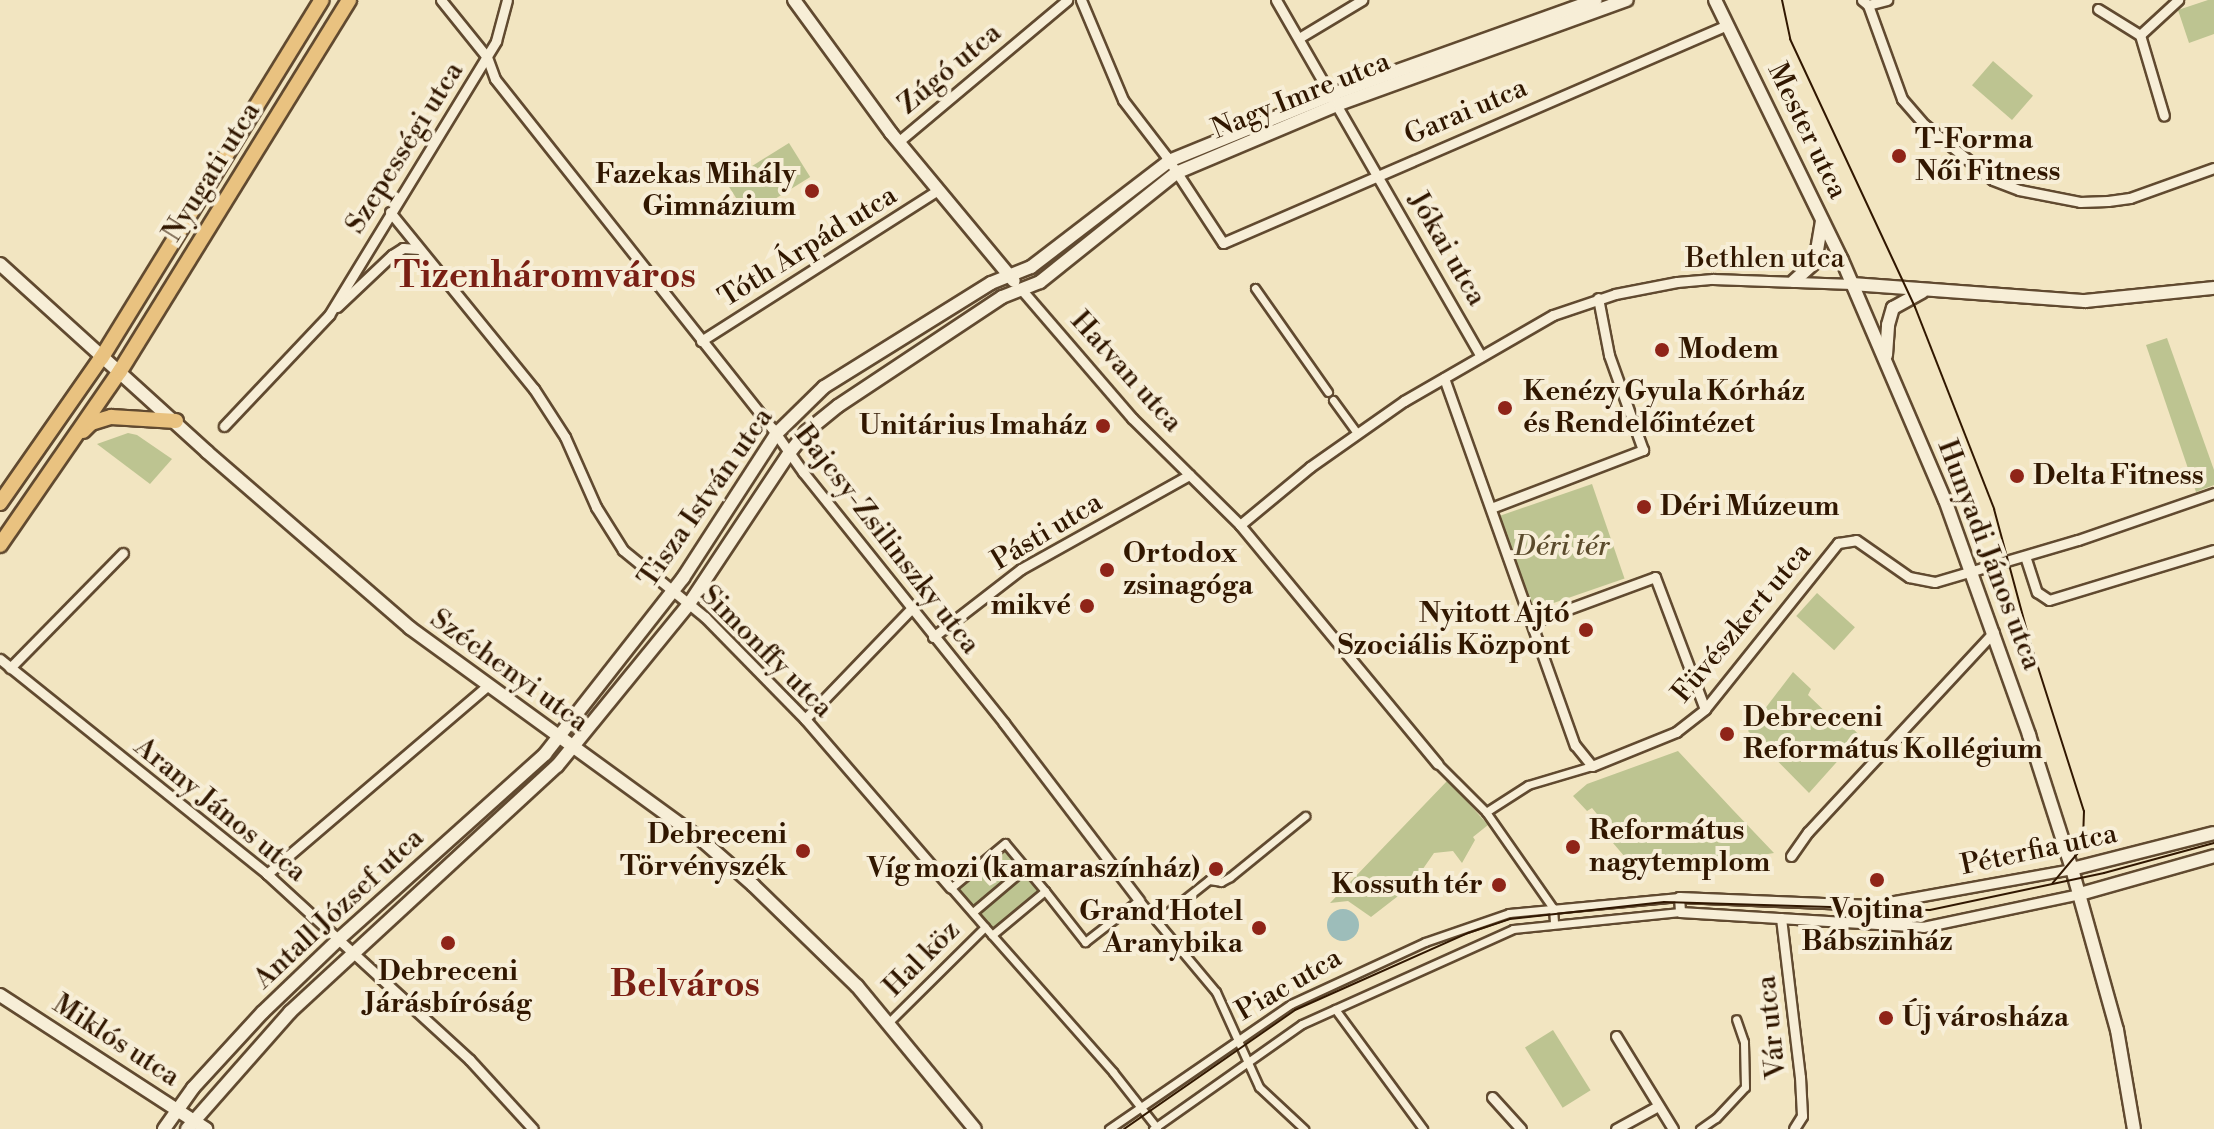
<!DOCTYPE html>
<meta charset="utf-8">
<style>
body{margin:0}
#map{position:relative;width:2214px;height:1129px;overflow:hidden;background:#f2e5c1;font-family:"Libre Bodoni",serif}
div>[style]{position:absolute}
[style*='--x']{left:calc(var(--x)*1px);top:calc(var(--y)*1px);width:calc(var(--w)*1px);rotate:calc(var(--a)*1deg)}
.green>*{inset:0;background:#bdc491;transform-origin:0 0}
.water>*{inset:0;background:#9dbdba}
.round{border-radius:50%}
.roads{filter:drop-shadow(2px 0 #614a30) drop-shadow(-2px 0 #614a30) drop-shadow(0 2px #614a30) drop-shadow(0 -2px #614a30)}
.pedestrian>*{height:7px;margin:-3.5px;padding:0 3.5px;transform-origin:3.5px;border-radius:3.5px;background:#f7eed7}
.minor>*{height:9px;margin:-4.5px;padding:0 4.5px;transform-origin:4.5px;border-radius:4.5px;background:#f7eed7}
.tertiary>*{height:12px;margin:-6px;padding:0 6px;transform-origin:6px;border-radius:6px;background:#f7eed7}
.primary>*{height:14px;margin:-7px;padding:0 7px;transform-origin:7px;border-radius:7px;background:#e9c280}
.tram>*{height:2px;margin:-1px;padding:0 1px;transform-origin:1px;border-radius:1px;background:#311700}
.dots>*{width:22px;height:22px;translate:-50% -50%;box-sizing:border-box;border:4px solid #f7eed7;border-radius:50%}
span{translate:-50% -50%;white-space:nowrap;text-align:center;line-height:1.15;-webkit-text-stroke:8px #f7eed7;paint-order:stroke}
.street-label{font-size:28px;color:#311700}
.poi-label{font-size:28px;color:#311700;font-weight:700}
.left{translate:0 -50%;text-align:left}
.right{translate:-100% -50%;text-align:right}
.park-label{font-size:28px;color:#5b4b2c;font-style:italic}
.district-label{font-size:36px;color:#7a1f14;font-weight:700}
</style>
<div id="map">
<div class="green">
<div style="clip-path:polygon(2208px 0,2214px 0,2214px 34px,2189px 43px,2178px 10px)"></div>
<div style="left:1993px;top:61px;width:53px;height:32px;rotate:41deg"></div>
<div style="left:789px;top:143px;width:40px;height:74px;rotate:58deg"></div>
<div style="clip-path:polygon(2167px 338px,2214px 470px,2214px 485px,2196px 492px,2146px 345px)"></div>
<div style="clip-path:polygon(128px 433px,137px 435px,172px 459px,150px 484px,97px 444px)"></div>
<div style="left:1592px;top:484px;width:100px;height:98px;rotate:71deg"></div>
<div style="left:1817px;top:593px;width:51px;height:31px;rotate:42deg"></div>
<div style="clip-path:polygon(1793px 672px,1811px 689px,1808px 695px,1835px 721px,1841px 716px,1860px 736px,1809px 793px,1748px 731px)"></div>
<div style="clip-path:polygon(1678px 751px,1733px 810px,1774px 853px,1660px 872px,1654px 868px,1624px 872px,1625px 857px,1607px 836px,1611px 831px,1592px 808px,1587px 811px,1573px 796px,1587px 784px)"></div>
<div style="clip-path:polygon(1448px 780px,1488px 825px,1473px 837px,1475px 840px,1462px 863px,1453px 851px,1434px 853px,1411px 886px,1371px 917px,1348px 901px,1330px 903px)"></div>
<div style="left:1005px;top:843px;width:62px;height:70px;rotate:50deg"></div>
<div style="left:1553px;top:1030px;width:71px;height:33px;rotate:58deg"></div>
</div>
<div class="water">
<div class="round" style="left:1327px;top:909px;width:32px;height:32px"></div>
</div>
<div class="roads">
<div class="pedestrian">
<div style="--x:1255;--y:288;--w:127;--a:54.9"></div>
<div style="--x:1333;--y:400;--w:41;--a:54"></div>
<div style="--x:1438;--y:764;--w:68;--a:45"></div>
<div style="--x:1486;--y:812;--w:117;--a:55.1"></div>
<div style="--x:1553;--y:908;--w:15;--a:86"></div>
<div style="--x:1486;--y:812;--w:50;--a:-32.7"></div>
<div style="--x:1528;--y:785;--w:67;--a:-16.5"></div>
<div style="--x:1045;--y:891;--w:65;--a:51.9"></div>
<div style="--x:1085;--y:942;--w:68;--a:-37.9"></div>
<div style="--x:1139;--y:900;--w:120;--a:50.1"></div>
<div style="--x:1216;--y:992;--w:104;--a:65.6"></div>
<div style="--x:1259;--y:1087;--w:62;--a:43"></div>
<div style="--x:973;--y:912;--w:68;--a:-40.2"></div>
<div style="--x:1157;--y:921;--w:66;--a:-38.3"></div>
<div style="--x:1209;--y:880;--w:12;--a:9"></div>
<div style="--x:1221;--y:882;--w:10;--a:-29"></div>
<div style="--x:1230;--y:877;--w:97;--a:-39.1"></div>
<div style="--x:992;--y:935;--w:69;--a:-39.7"></div>
<div style="--x:1045;--y:891;--w:62;--a:-129.8"></div>
<div style="--x:1005;--y:843;--w:70;--a:140.2"></div>
<div style="--x:951;--y:888;--w:62;--a:48.9"></div>
<div style="--x:992;--y:935;--w:183;--a:48.5"></div>
<div style="--x:1113;--y:1072;--w:71;--a:51.8"></div>
<div style="--x:1335;--y:1009;--w:149;--a:53.7"></div>
<div style="--x:889;--y:1022;--w:135;--a:-44.7"></div>
<div style="--x:1109;--y:1129;--w:221;--a:-34.5"></div>
<div style="--x:1291;--y:1004;--w:148;--a:-24.8"></div>
<div style="--x:1425;--y:942;--w:89;--a:-19"></div>
<div style="--x:1509;--y:913;--w:171;--a:-5.4"></div>
<div style="--x:1153;--y:1129;--w:182;--a:-35.2"></div>
<div style="--x:1302;--y:1024;--w:231;--a:-24.2"></div>
<div style="--x:1513;--y:929;--w:168;--a:-5.8"></div>
<div style="--x:1700;--y:1129;--w:19;--a:-35"></div>
<div style="--x:1716;--y:1118;--w:42;--a:-46.9"></div>
<div style="--x:1745;--y:1087;--w:45;--a:-91.3"></div>
<div style="--x:1744;--y:1042;--w:24;--a:-109"></div>
</div>
<div class="minor">
<div style="--x:441;--y:0;--w:73;--a:51.1"></div>
<div style="--x:487;--y:57;--w:23;--a:70"></div>
<div style="--x:495;--y:79;--w:446;--a:51.6"></div>
<div style="--x:772;--y:428;--w:54;--a:54.8"></div>
<div style="--x:803;--y:472;--w:322;--a:51.3"></div>
<div style="--x:1004;--y:723;--w:223;--a:52.7"></div>
<div style="--x:1081;--y:0;--w:108;--a:67.2"></div>
<div style="--x:1123;--y:100;--w:71;--a:52.5"></div>
<div style="--x:1166;--y:156;--w:104;--a:56.8"></div>
<div style="--x:1223;--y:243;--w:549;--a:-23.39"></div>
<div style="--x:1276;--y:0;--w:411;--a:60.1"></div>
<div style="--x:1862;--y:0;--w:8;--a:40"></div>
<div style="--x:1868;--y:5;--w:100;--a:70.1"></div>
<div style="--x:1902;--y:99;--w:35;--a:49"></div>
<div style="--x:1925;--y:125;--w:87;--a:39"></div>
<div style="--x:1993;--y:180;--w:28;--a:21"></div>
<div style="--x:2019;--y:190;--w:62;--a:11.1"></div>
<div style="--x:2080;--y:202;--w:28;--a:-2"></div>
<div style="--x:2108;--y:201;--w:22;--a:-8"></div>
<div style="--x:2130;--y:198;--w:89;--a:-19.7"></div>
<div style="--x:1868;--y:5;--w:20;--a:-15"></div>
<div style="--x:2098;--y:9;--w:49;--a:31.8"></div>
<div style="--x:2140;--y:35;--w:84;--a:73.5"></div>
<div style="--x:2140;--y:35;--w:52;--a:-42.6"></div>
<div style="--x:1299;--y:38;--w:74;--a:-31.1"></div>
<div style="--x:898;--y:142;--w:221;--a:-40"></div>
<div style="--x:390;--y:212;--w:228;--a:50.9"></div>
<div style="--x:534;--y:389;--w:57;--a:57.1"></div>
<div style="--x:565;--y:437;--w:77;--a:66.1"></div>
<div style="--x:596;--y:507;--w:51;--a:57.9"></div>
<div style="--x:623;--y:550;--w:106;--a:39.3"></div>
<div style="--x:705;--y:617;--w:143;--a:45.6"></div>
<div style="--x:805;--y:719;--w:223;--a:49.2"></div>
<div style="--x:1021;--y:289;--w:170;--a:49.3"></div>
<div style="--x:1132;--y:418;--w:152;--a:44.7"></div>
<div style="--x:1240;--y:525;--w:310;--a:50.4"></div>
<div style="--x:337;--y:307;--w:76;--a:-43.4"></div>
<div style="--x:392;--y:255;--w:13;--a:-32"></div>
<div style="--x:403;--y:248;--w:16;--a:4"></div>
<div style="--x:701;--y:341;--w:281;--a:-32.5"></div>
<div style="--x:1444;--y:378;--w:390;--a:70.4"></div>
<div style="--x:1575;--y:745;--w:27;--a:51"></div>
<div style="--x:1592;--y:766;--w:91;--a:-22"></div>
<div style="--x:1676;--y:732;--w:37;--a:-38"></div>
<div style="--x:1705;--y:709;--w:213;--a:-51.3"></div>
<div style="--x:1838;--y:543;--w:18;--a:-9"></div>
<div style="--x:1856;--y:540;--w:65;--a:34.9"></div>
<div style="--x:1909;--y:577;--w:26;--a:11"></div>
<div style="--x:1935;--y:582;--w:149;--a:-16.4"></div>
<div style="--x:2078;--y:540;--w:144;--a:-19.1"></div>
<div style="--x:224;--y:426;--w:153;--a:-46.6"></div>
<div style="--x:329;--y:315;--w:321;--a:-58.6"></div>
<div style="--x:496;--y:41;--w:42;--a:-75"></div>
<div style="--x:1491;--y:508;--w:163;--a:-20.9"></div>
<div style="--x:1643;--y:450;--w:101;--a:-109.7"></div>
<div style="--x:1609;--y:355;--w:58;--a:-100.9"></div>
<div style="--x:1240;--y:525;--w:91;--a:-39.6"></div>
<div style="--x:1310;--y:467;--w:115;--a:-35.1"></div>
<div style="--x:1404;--y:401;--w:172;--a:-30"></div>
<div style="--x:1553;--y:315;--w:65;--a:-18.7"></div>
<div style="--x:1615;--y:294;--w:63;--a:-11"></div>
<div style="--x:1677;--y:282;--w:36;--a:-5"></div>
<div style="--x:1713;--y:279;--w:139;--a:2.1"></div>
<div style="--x:2025;--y:556;--w:38;--a:72"></div>
<div style="--x:2037;--y:592;--w:14;--a:34"></div>
<div style="--x:2049;--y:600;--w:172;--a:-16.9"></div>
<div style="--x:1533;--y:622;--w:130;--a:-20.2"></div>
<div style="--x:1655;--y:577;--w:141;--a:69.3"></div>
<div style="--x:933;--y:637;--w:111;--a:-37.7"></div>
<div style="--x:1021;--y:569;--w:193;--a:-29.2"></div>
<div style="--x:0;--y:659;--w:343;--a:38.8"></div>
<div style="--x:267;--y:874;--w:275;--a:42.5"></div>
<div style="--x:470;--y:1060;--w:93;--a:47.6"></div>
<div style="--x:10;--y:668;--w:161;--a:-45.5"></div>
<div style="--x:805;--y:719;--w:153;--a:-46.1"></div>
<div style="--x:1791;--y:856;--w:29;--a:-55"></div>
<div style="--x:1808;--y:832;--w:273;--a:-47.1"></div>
<div style="--x:2072;--y:869;--w:203;--a:169.8"></div>
<div style="--x:1872;--y:905;--w:193;--a:-177.6"></div>
<div style="--x:1679;--y:897;--w:15;--a:86"></div>
<div style="--x:1680;--y:912;--w:243;--a:3.5"></div>
<div style="--x:1923;--y:927;--w:160;--a:-11.9"></div>
<div style="--x:267;--y:874;--w:289;--a:-40.5"></div>
<div style="--x:1781;--y:918;--w:160;--a:83.2"></div>
<div style="--x:1800;--y:1077;--w:39;--a:87"></div>
<div style="--x:1802;--y:1116;--w:15;--a:122"></div>
<div style="--x:1616;--y:1036;--w:109;--a:58.5"></div>
<div style="--x:1492;--y:1097;--w:43;--a:47.8"></div>
<div style="--x:1616;--y:1129;--w:48;--a:-28.7"></div>
</div>
<div class="tertiary">
<div style="--x:794;--y:0;--w:165;--a:53.9"></div>
<div style="--x:891;--y:133;--w:192;--a:50.3"></div>
<div style="--x:1715;--y:0;--w:289;--a:64"></div>
<div style="--x:1842;--y:260;--w:261;--a:66.8"></div>
<div style="--x:1945;--y:500;--w:250;--a:70.3"></div>
<div style="--x:2029;--y:735;--w:141;--a:72.2"></div>
<div style="--x:2072;--y:869;--w:167;--a:74.4"></div>
<div style="--x:2117;--y:1030;--w:100;--a:80.3"></div>
<div style="--x:0;--y:264;--w:280;--a:42.2"></div>
<div style="--x:207;--y:452;--w:269;--a:40.9"></div>
<div style="--x:410;--y:628;--w:362;--a:36"></div>
<div style="--x:703;--y:841;--w:67;--a:41.3"></div>
<div style="--x:753;--y:885;--w:145;--a:44.2"></div>
<div style="--x:857;--y:986;--w:185;--a:50.5"></div>
<div style="--x:1794;--y:281;--w:28;--a:-42"></div>
<div style="--x:1815;--y:262;--w:42;--a:-80.3"></div>
<div style="--x:1852;--y:284;--w:234;--a:4.2"></div>
<div style="--x:2085;--y:301;--w:130;--a:-5.8"></div>
<div style="--x:1886;--y:355;--w:30;--a:-86"></div>
<div style="--x:1888;--y:325;--w:18;--a:-74"></div>
<div style="--x:1893;--y:308;--w:33;--a:-29"></div>
<div style="--x:2072;--y:869;--w:146;--a:-14.2"></div>
<div style="--x:2080;--y:894;--w:139;--a:-15.8"></div>
<div style="--x:0;--y:995;--w:246;--a:33"></div>
<div style="--x:164;--y:1129;--w:50;--a:-54.7"></div>
<div style="--x:193;--y:1088;--w:103;--a:-47.4"></div>
<div style="--x:263;--y:1012;--w:105;--a:-43.8"></div>
<div style="--x:339;--y:939;--w:277;--a:-41.9"></div>
<div style="--x:545;--y:754;--w:224;--a:-51.9"></div>
<div style="--x:683;--y:578;--w:171;--a:-57.1"></div>
<div style="--x:776;--y:434;--w:67;--a:-44.4"></div>
<div style="--x:824;--y:387;--w:197;--a:-31.9"></div>
<div style="--x:991;--y:283;--w:43;--a:-21.8"></div>
<div style="--x:1031;--y:267;--w:174;--a:-37.5"></div>
<div style="--x:1169;--y:161;--w:177;--a:-22.2"></div>
<div style="--x:1333;--y:94;--w:279;--a:-19.7"></div>
<div style="--x:187;--y:1129;--w:156;--a:-48.6"></div>
<div style="--x:290;--y:1012;--w:363;--a:-42.7"></div>
<div style="--x:557;--y:766;--w:209;--a:-50.8"></div>
<div style="--x:689;--y:604;--w:182;--a:-56.4"></div>
<div style="--x:790;--y:452;--w:26;--a:-51"></div>
<div style="--x:806;--y:432;--w:41;--a:-39.1"></div>
<div style="--x:838;--y:406;--w:197;--a:-33.6"></div>
<div style="--x:1002;--y:297;--w:41;--a:-21.5"></div>
<div style="--x:1040;--y:282;--w:174;--a:-38.7"></div>
<div style="--x:1176;--y:173;--w:177;--a:-22.9"></div>
<div style="--x:1339;--y:104;--w:306;--a:-19.9"></div>
</div>
<div class="primary">
<div style="--x:83;--y:431;--w:11;--a:-45"></div>
<div style="--x:91;--y:423;--w:21;--a:-17"></div>
<div style="--x:111;--y:417;--w:65;--a:3.5"></div>
<div style="--x:0;--y:503;--w:178;--a:-55.1"></div>
<div style="--x:102;--y:357;--w:419;--a:-58.4"></div>
<div style="--x:0;--y:545;--w:211;--a:-55.4"></div>
<div style="--x:120;--y:371;--w:436;--a:-58.3"></div>
</div>
</div>
<div class="tram">
<div style="--x:1782;--y:0;--w:40;--a:78"></div>
<div style="--x:1790;--y:39;--w:296;--a:65"></div>
<div style="--x:1915;--y:307;--w:217;--a:68.6"></div>
<div style="--x:1994;--y:509;--w:135;--a:74.9"></div>
<div style="--x:2029;--y:639;--w:181;--a:72.3"></div>
<div style="--x:2084;--y:811;--w:25;--a:92"></div>
<div style="--x:2083;--y:836;--w:19;--a:108"></div>
<div style="--x:2077;--y:854;--w:38;--a:130"></div>
<div style="--x:1124;--y:1129;--w:208;--a:-34.8"></div>
<div style="--x:1295;--y:1010;--w:189;--a:-24"></div>
<div style="--x:1468;--y:933;--w:44;--a:-18.4"></div>
<div style="--x:1510;--y:919;--w:155;--a:-6.3"></div>
<div style="--x:1664;--y:902;--w:266;--a:1.7"></div>
<div style="--x:1930;--y:910;--w:178;--a:-12"></div>
<div style="--x:2104;--y:873;--w:114;--a:-15.3"></div>
</div>
<div class="dots">
<div style="left:1899px;top:156px;background:#8f2418"></div>
<div style="left:812px;top:191px;background:#8f2418"></div>
<div style="left:1662px;top:350px;background:#8f2418"></div>
<div style="left:1505px;top:408px;background:#8f2418"></div>
<div style="left:1103px;top:426px;background:#8f2418"></div>
<div style="left:2017px;top:476px;background:#8f2418"></div>
<div style="left:1644px;top:507px;background:#8f2418"></div>
<div style="left:1107px;top:570px;background:#8f2418"></div>
<div style="left:1087px;top:606px;background:#8f2418"></div>
<div style="left:1586px;top:630px;background:#8f2418"></div>
<div style="left:1727px;top:734px;background:#8f2418"></div>
<div style="left:1573px;top:847px;background:#8f2418"></div>
<div style="left:803px;top:851px;background:#8f2418"></div>
<div style="left:1216px;top:869px;background:#8f2418"></div>
<div style="left:1877px;top:880px;background:#8f2418"></div>
<div style="left:1499px;top:885px;background:#8f2418"></div>
<div style="left:1259px;top:928px;background:#8f2418"></div>
<div style="left:448px;top:943px;background:#8f2418"></div>
<div style="left:1886px;top:1018px;background:#8f2418"></div>
</div>
<div class="street-label">
<span style="left:950px;top:69px;rotate:-40deg">Zúgó utca</span>
<span style="left:1301px;top:96px;rotate:-22deg">Nagy Imre utca</span>
<span style="left:1466px;top:112px;rotate:-23deg">Garai utca</span>
<span style="left:1807px;top:131px;rotate:64deg">Mester utca</span>
<span style="left:405px;top:148px;rotate:-58deg">Szepességi utca</span>
<span style="left:212px;top:172px;rotate:-58deg">Nyugati utca</span>
<span style="left:808px;top:247px;rotate:-32deg">Tóth Árpád utca</span>
<span style="left:1447px;top:249px;rotate:60deg">Jókai utca</span>
<span style="left:1765px;top:259px">Bethlen utca</span>
<span style="left:1126px;top:372px;rotate:48deg">Hatvan utca</span>
<span style="left:706px;top:498px;rotate:-55deg">Tisza István utca</span>
<span style="left:1047px;top:532px;rotate:-31deg">Pásti utca</span>
<span style="left:887px;top:540px;rotate:52deg">Bajcsy-Zsilinszky utca</span>
<span style="left:1989px;top:555px;rotate:69deg">Hunyadi János utca</span>
<span style="left:1742px;top:623px;rotate:-50deg">Füvészkert utca</span>
<span style="left:766px;top:652px;rotate:45deg">Simonffy utca</span>
<span style="left:509px;top:671px;rotate:36deg">Széchenyi utca</span>
<span style="left:220px;top:810px;rotate:39deg">Arany János utca</span>
<span style="left:2039px;top:850px;rotate:-12deg">Péterfia utca</span>
<span style="left:339px;top:909px;rotate:-43deg">Antall József utca</span>
<span style="left:922px;top:959px;rotate:-45deg">Hal köz</span>
<span style="left:1289px;top:985px;rotate:-30deg">Piac utca</span>
<span style="left:1772px;top:1027px;rotate:-96deg">Vár utca</span>
<span style="left:116px;top:1041px;rotate:33deg">Miklós utca</span>
</div>
<div class="poi-label">
<span class="left" style="left:1915px;top:156px">T-Forma<br>Női Fitness</span>
<span class="right" style="left:796px;top:191px">Fazekas Mihály<br>Gimnázium</span>
<span class="left" style="left:1678px;top:350px">Modem</span>
<span class="left" style="left:1523px;top:408px">Kenézy Gyula Kórház<br>és Rendelőintézet</span>
<span class="right" style="left:1087px;top:426px">Unitárius Imaház</span>
<span class="left" style="left:2033px;top:476px">Delta Fitness</span>
<span class="left" style="left:1660px;top:507px">Déri Múzeum</span>
<span class="left" style="left:1123px;top:570px">Ortodox<br>zsinagóga</span>
<span class="right" style="left:1071px;top:606px">mikvé</span>
<span class="right" style="left:1570px;top:630px">Nyitott Ajtó<br>Szociális Központ</span>
<span class="left" style="left:1743px;top:734px">Debreceni<br>Református Kollégium</span>
<span class="left" style="left:1589px;top:847px">Református<br>nagytemplom</span>
<span class="right" style="left:787px;top:851px">Debreceni<br>Törvényszék</span>
<span class="right" style="left:1200px;top:869px">Víg mozi (kamaraszínház)</span>
<span class="right" style="left:1483px;top:885px">Kossuth tér</span>
<span style="left:1877px;top:926px">Vojtina<br>Bábszinház</span>
<span class="right" style="left:1243px;top:928px">Grand Hotel<br>Aranybika</span>
<span style="left:448px;top:988px">Debreceni<br>Járásbíróság</span>
<span class="left" style="left:1902px;top:1018px">Új városháza</span>
</div>
<div class="park-label">
<span style="left:1562px;top:547px">Déri tér</span>
</div>
<div class="district-label">
<span style="left:545px;top:277px">Tizenháromváros</span>
<span style="left:685px;top:986px">Belváros</span>
</div>
</div>
